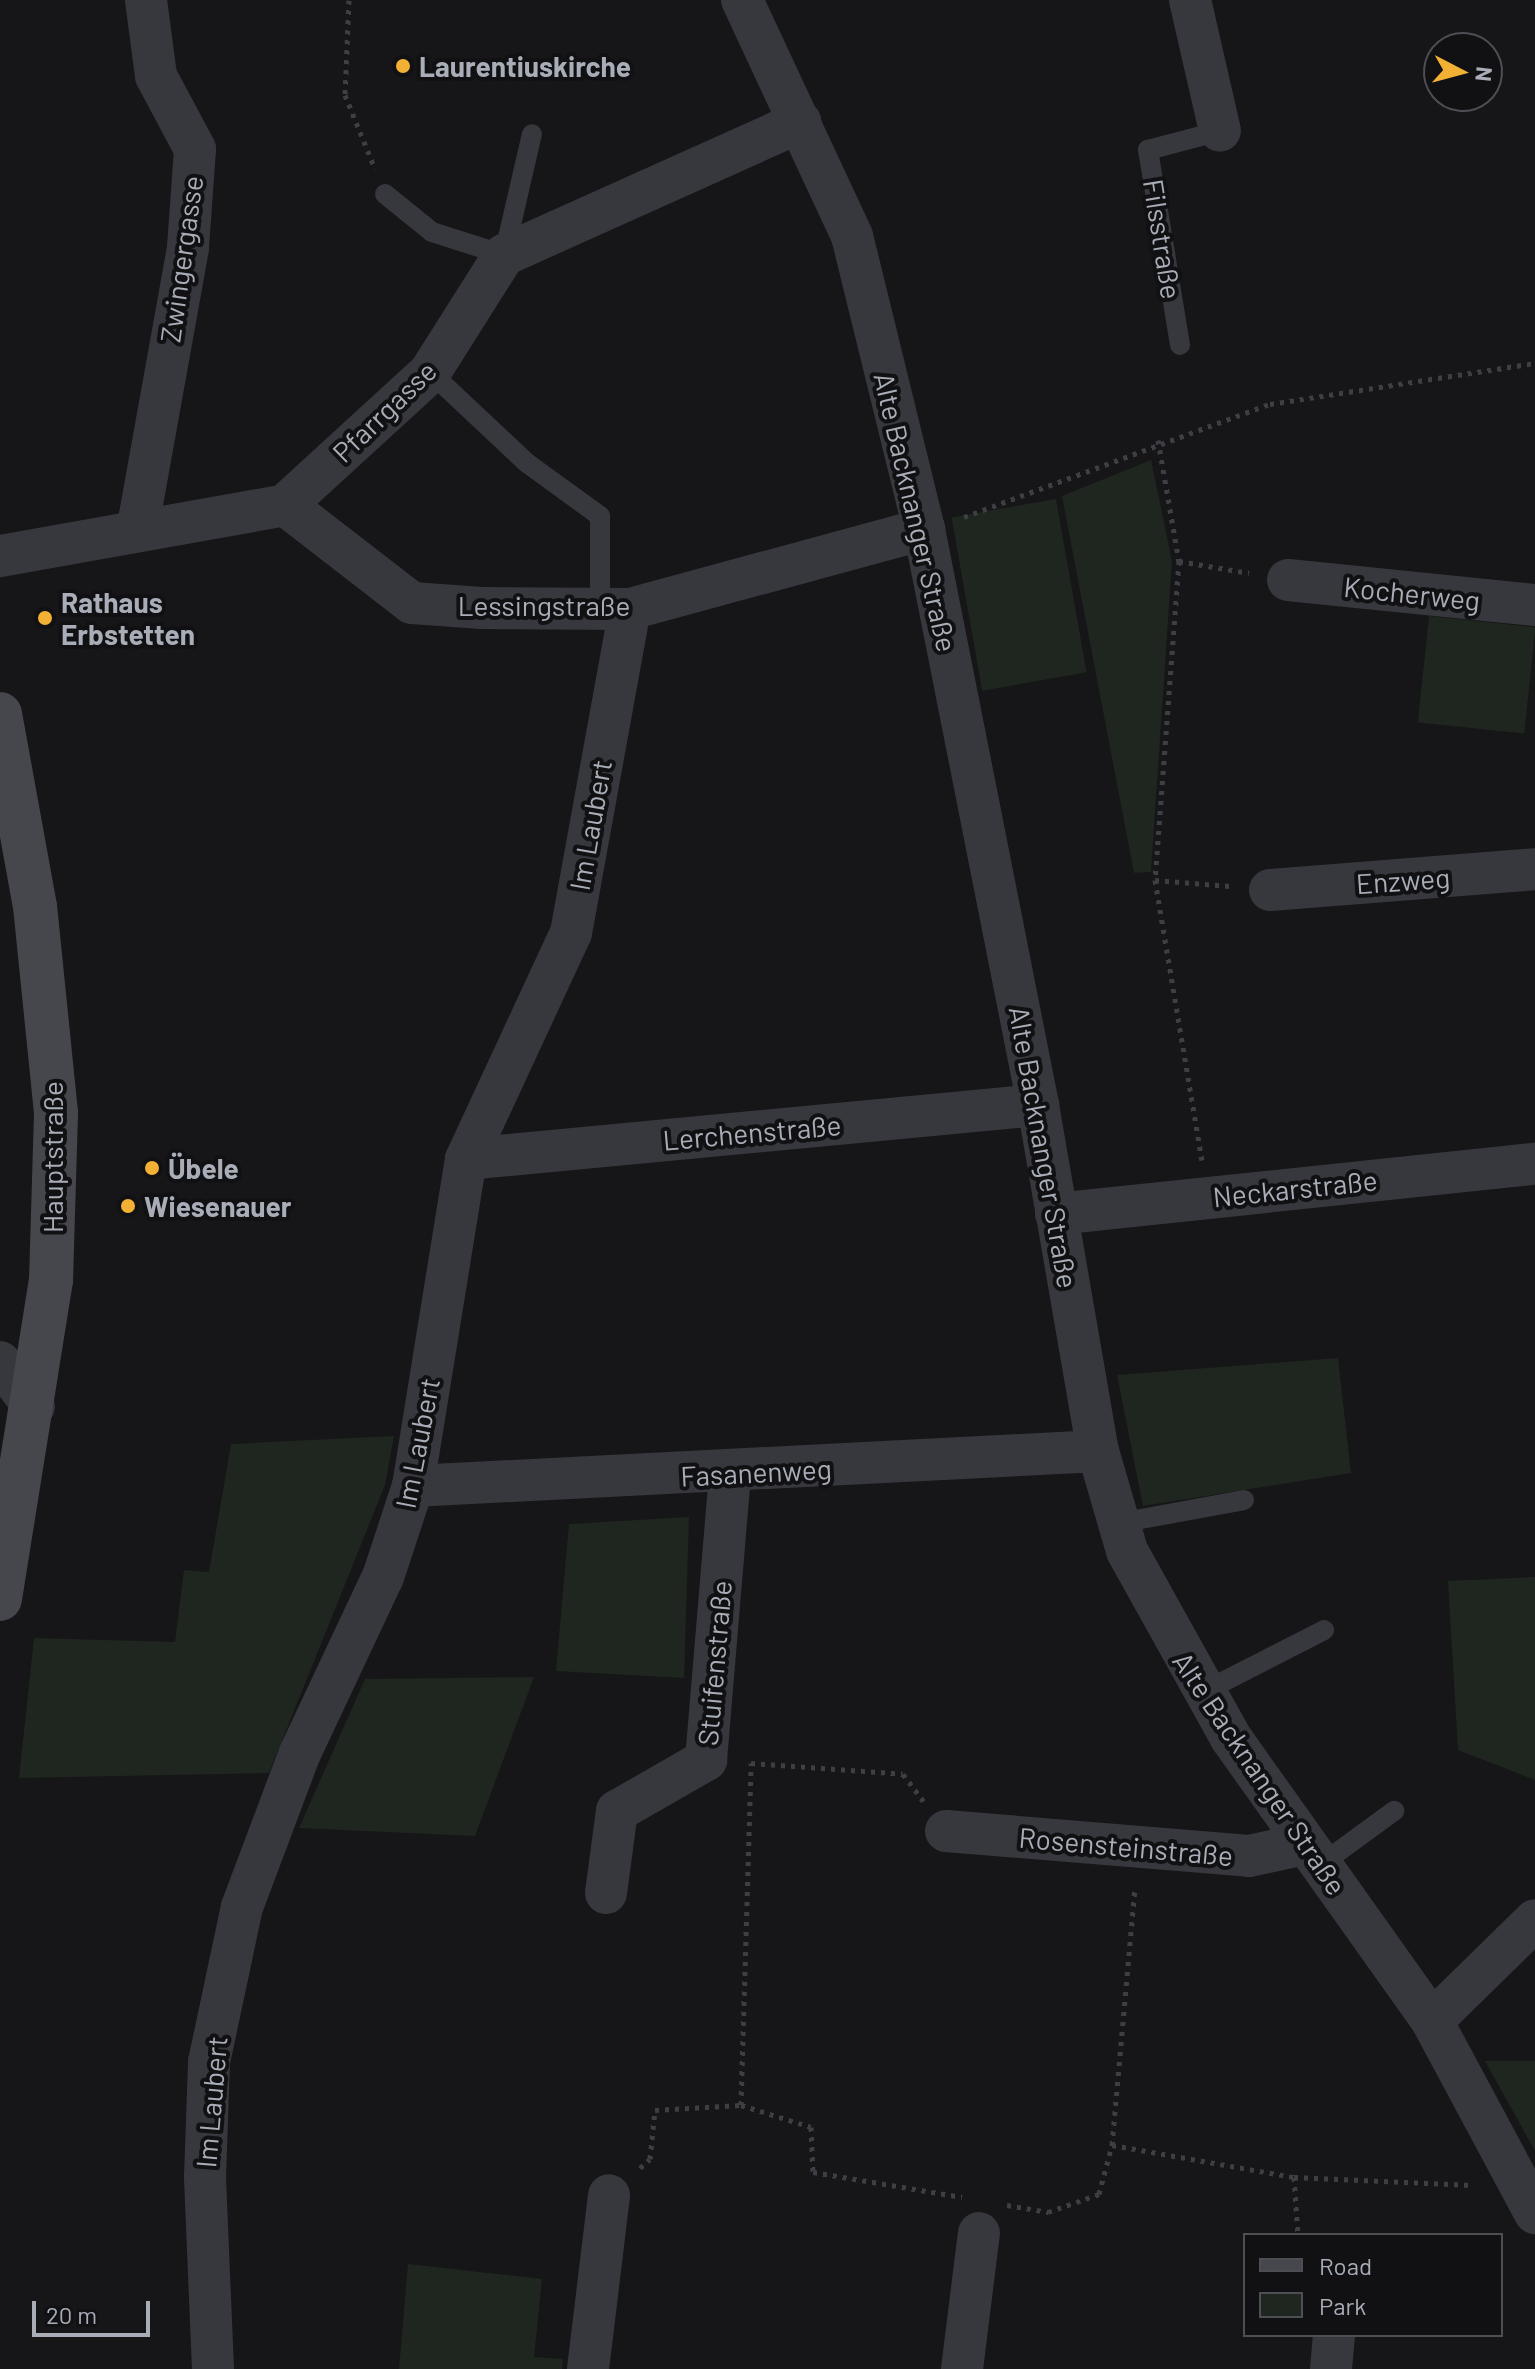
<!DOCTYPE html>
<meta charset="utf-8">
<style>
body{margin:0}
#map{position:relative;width:1535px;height:2369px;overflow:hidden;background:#161618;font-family:Barlow,sans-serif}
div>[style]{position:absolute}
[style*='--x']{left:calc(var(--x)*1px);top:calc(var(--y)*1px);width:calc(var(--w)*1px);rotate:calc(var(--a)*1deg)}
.green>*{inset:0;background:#1e261f;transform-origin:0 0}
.path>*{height:5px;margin-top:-2.5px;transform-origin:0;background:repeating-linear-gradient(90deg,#3d3f44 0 4px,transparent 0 10px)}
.lane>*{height:20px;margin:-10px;padding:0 10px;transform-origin:10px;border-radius:10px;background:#37383d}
.street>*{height:42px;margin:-21px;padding:0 21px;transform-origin:21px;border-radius:21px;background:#37383d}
.secondary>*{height:44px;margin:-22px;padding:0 22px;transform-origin:22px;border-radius:22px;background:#45474d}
.dots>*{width:22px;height:22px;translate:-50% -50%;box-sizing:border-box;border:4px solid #111113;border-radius:50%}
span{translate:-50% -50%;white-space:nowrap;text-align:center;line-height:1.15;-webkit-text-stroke:8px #111113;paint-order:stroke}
.poi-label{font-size:28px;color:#a8adb8;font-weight:700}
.left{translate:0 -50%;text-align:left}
.street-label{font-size:28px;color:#a8adb8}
.legend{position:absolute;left:1243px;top:2233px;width:260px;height:104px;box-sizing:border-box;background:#111113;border:2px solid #4d4f55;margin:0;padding:10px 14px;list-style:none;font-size:24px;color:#a8adb8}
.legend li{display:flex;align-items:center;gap:16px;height:40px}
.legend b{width:40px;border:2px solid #4d4f55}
.north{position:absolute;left:1423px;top:32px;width:80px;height:80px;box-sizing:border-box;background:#111113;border:2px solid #4d4f55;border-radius:50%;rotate:96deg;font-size:22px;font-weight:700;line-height:32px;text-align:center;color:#a8adb8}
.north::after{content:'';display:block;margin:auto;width:28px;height:36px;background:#f2b134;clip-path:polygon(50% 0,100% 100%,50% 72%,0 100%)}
.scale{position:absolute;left:32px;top:2301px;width:118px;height:36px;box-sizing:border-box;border:4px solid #a8adb8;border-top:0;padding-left:10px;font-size:24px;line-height:28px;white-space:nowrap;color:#a8adb8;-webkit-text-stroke:6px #111113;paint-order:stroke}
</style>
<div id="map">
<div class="green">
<div style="clip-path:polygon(1151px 460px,1172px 561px,1151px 872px,1134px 873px,1062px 496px)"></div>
<div style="left:1056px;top:499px;width:176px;height:106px;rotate:80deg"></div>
<div style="left:1429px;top:616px;width:107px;height:107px;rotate:6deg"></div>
<div style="clip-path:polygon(1338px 1358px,1351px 1473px,1143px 1506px,1117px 1375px)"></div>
<div style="clip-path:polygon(394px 1436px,385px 1485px,269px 1773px,19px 1778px,34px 1638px,175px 1642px,184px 1570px,209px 1572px,231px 1444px)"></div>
<div style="clip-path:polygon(689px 1517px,684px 1678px,556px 1671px,569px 1524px)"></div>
<div style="clip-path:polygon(1535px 1577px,1535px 1780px,1458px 1750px,1448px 1581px)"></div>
<div style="clip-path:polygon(534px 1677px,475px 1836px,299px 1828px,365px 1679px)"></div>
<div style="clip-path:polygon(1485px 2061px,1535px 2061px,1535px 2151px)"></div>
<div style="clip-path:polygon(408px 2264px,542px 2279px,534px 2357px,563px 2359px,562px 2369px,399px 2369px)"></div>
</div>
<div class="path">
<div style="--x:349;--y:0;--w:95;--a:92.4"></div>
<div style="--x:345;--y:95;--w:80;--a:67.9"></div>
<div style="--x:1158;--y:440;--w:123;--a:80.2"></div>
<div style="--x:1179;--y:561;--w:320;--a:94.3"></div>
<div style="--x:1155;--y:880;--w:284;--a:80.5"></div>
<div style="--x:964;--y:517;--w:326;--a:-20.3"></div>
<div style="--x:1270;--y:404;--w:268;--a:-8.8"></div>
<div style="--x:1179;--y:561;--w:71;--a:9.7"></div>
<div style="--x:1155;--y:880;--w:75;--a:4.6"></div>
<div style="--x:751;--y:1763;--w:152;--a:4.1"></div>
<div style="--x:903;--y:1774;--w:34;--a:53"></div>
<div style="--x:741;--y:2105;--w:342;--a:-88.3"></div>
<div style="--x:1112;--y:2145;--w:258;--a:-84.9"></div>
<div style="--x:640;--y:2168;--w:13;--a:-42"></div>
<div style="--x:650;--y:2159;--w:49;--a:-84.2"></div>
<div style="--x:655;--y:2110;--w:86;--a:-3.3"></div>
<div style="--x:741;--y:2105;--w:73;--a:17.4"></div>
<div style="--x:811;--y:2127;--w:45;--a:87.5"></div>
<div style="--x:813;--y:2172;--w:151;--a:9.5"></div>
<div style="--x:1294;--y:2177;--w:58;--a:86.1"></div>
<div style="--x:1007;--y:2205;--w:42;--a:9.7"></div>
<div style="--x:1048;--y:2212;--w:54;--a:-19.4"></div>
<div style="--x:1099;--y:2194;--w:51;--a:-75.1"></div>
<div style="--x:1112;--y:2145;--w:185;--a:10"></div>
<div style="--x:1294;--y:2177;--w:178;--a:2.6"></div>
</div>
<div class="lane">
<div style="--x:385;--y:194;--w:60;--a:39"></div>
<div style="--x:432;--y:232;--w:76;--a:17.7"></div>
<div style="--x:504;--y:255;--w:124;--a:-77"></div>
<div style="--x:1180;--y:345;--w:198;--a:-99.3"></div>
<div style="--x:1148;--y:150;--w:74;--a:-14.8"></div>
<div style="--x:430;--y:372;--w:133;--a:43.2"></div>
<div style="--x:527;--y:463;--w:90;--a:36"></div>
<div style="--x:600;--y:516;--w:93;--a:90"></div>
<div style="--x:1119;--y:1523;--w:127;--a:-10.4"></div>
<div style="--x:1203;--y:1692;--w:136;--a:-27.1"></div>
<div style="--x:1320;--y:1865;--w:92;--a:-36.1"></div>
</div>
<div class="street">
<div style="--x:742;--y:0;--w:260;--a:65"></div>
<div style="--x:852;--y:236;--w:302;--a:76.2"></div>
<div style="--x:924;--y:529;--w:587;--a:78.8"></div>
<div style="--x:1038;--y:1105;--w:351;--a:80.2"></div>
<div style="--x:1098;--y:1451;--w:104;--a:73.8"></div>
<div style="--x:1127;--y:1551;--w:214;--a:60.9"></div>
<div style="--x:1231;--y:1738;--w:347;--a:54.6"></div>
<div style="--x:1432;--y:2021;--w:218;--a:61.8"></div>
<div style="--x:1190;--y:0;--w:134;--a:77.1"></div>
<div style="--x:285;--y:505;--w:160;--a:37.7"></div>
<div style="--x:412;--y:603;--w:70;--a:4.1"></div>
<div style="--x:482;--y:608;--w:148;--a:0.4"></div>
<div style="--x:630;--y:609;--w:305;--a:-15.2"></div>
<div style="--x:138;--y:526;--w:283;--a:-79.8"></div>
<div style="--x:188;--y:247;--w:98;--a:-85.9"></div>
<div style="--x:195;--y:149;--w:83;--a:-118.1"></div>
<div style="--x:156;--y:76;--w:77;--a:-97.5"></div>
<div style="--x:0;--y:556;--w:290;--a:-10.1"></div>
<div style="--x:285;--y:505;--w:197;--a:-42.5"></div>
<div style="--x:430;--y:372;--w:138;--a:-57.7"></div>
<div style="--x:504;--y:255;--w:325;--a:-24.2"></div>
<div style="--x:1288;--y:580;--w:248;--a:5.8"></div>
<div style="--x:1270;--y:890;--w:266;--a:-4.5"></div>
<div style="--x:466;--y:1159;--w:575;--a:-5.39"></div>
<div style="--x:1056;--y:1214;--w:482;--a:-6"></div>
<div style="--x:0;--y:1362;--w:56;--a:52.9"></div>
<div style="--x:413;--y:1486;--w:686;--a:-2.92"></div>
<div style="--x:946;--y:1831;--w:304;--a:4.7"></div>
<div style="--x:1249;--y:1856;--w:57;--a:-12.1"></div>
<div style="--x:606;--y:1893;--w:83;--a:-82.4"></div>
<div style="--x:617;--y:1811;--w:103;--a:-29.8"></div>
<div style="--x:706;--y:1760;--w:286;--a:-85.2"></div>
<div style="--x:1432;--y:2021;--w:144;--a:-44.4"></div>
<div style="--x:213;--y:2369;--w:192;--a:-92.4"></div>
<div style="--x:205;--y:2177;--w:115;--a:-88"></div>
<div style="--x:209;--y:2062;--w:158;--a:-78"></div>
<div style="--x:242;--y:1907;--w:165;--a:-69.4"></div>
<div style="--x:300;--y:1753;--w:195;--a:-64.8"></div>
<div style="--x:383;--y:1577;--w:96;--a:-71.8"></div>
<div style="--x:413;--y:1486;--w:331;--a:-80.8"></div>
<div style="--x:466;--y:1159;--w:249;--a:-65.1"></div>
<div style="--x:571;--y:933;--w:329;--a:-79.7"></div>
<div style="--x:588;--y:2369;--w:175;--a:-83.1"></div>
<div style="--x:962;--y:2369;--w:137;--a:-82.9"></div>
<div style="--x:1331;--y:2369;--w:34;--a:-85"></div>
</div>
<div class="secondary">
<div style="--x:0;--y:714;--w:195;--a:79.7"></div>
<div style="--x:35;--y:906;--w:208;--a:84.2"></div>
<div style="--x:56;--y:1113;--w:167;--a:91.7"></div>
<div style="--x:51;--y:1280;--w:323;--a:99.1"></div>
</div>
<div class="dots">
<div style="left:403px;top:66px;background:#f2b134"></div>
<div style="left:45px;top:618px;background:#f2b134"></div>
<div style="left:152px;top:1168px;background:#f2b134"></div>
<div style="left:128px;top:1206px;background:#f2b134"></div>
</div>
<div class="poi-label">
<span class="left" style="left:419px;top:66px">Laurentiuskirche</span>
<span class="left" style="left:61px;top:618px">Rathaus<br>Erbstetten</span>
<span class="left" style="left:168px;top:1168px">Übele</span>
<span class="left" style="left:144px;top:1206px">Wiesenauer</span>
</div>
<div class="street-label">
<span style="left:1163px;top:239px;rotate:81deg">Filsstraße</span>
<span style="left:181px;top:259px;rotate:-82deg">Zwingergasse</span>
<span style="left:384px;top:411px;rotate:-44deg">Pfarrgasse</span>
<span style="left:916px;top:512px;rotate:77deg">Alte Backnanger Straße</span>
<span style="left:1412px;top:593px;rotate:6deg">Kocherweg</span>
<span style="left:544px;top:605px">Lessingstraße</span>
<span style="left:590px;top:825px;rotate:-80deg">Im Laubert</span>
<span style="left:1403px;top:880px;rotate:-4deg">Enzweg</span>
<span style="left:752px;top:1132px;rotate:-5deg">Lerchenstraße</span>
<span style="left:1044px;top:1147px;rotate:80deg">Alte Backnanger Straße</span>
<span style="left:52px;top:1157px;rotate:-90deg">Hauptstraße</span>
<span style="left:1295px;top:1188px;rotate:-6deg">Neckarstraße</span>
<span style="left:417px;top:1443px;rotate:-79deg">Im Laubert</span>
<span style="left:756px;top:1472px;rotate:-3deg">Fasanenweg</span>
<span style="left:714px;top:1663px;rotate:-85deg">Stuifenstraße</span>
<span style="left:1260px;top:1773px;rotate:56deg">Alte Backnanger Straße</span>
<span style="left:1126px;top:1846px;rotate:5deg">Rosensteinstraße</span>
<span style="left:211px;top:2102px;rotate:-85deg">Im Laubert</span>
</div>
<ul class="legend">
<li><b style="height:10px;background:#45474d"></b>Road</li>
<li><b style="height:22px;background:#1e261f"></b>Park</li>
</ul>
<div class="north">N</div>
<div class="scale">20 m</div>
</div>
